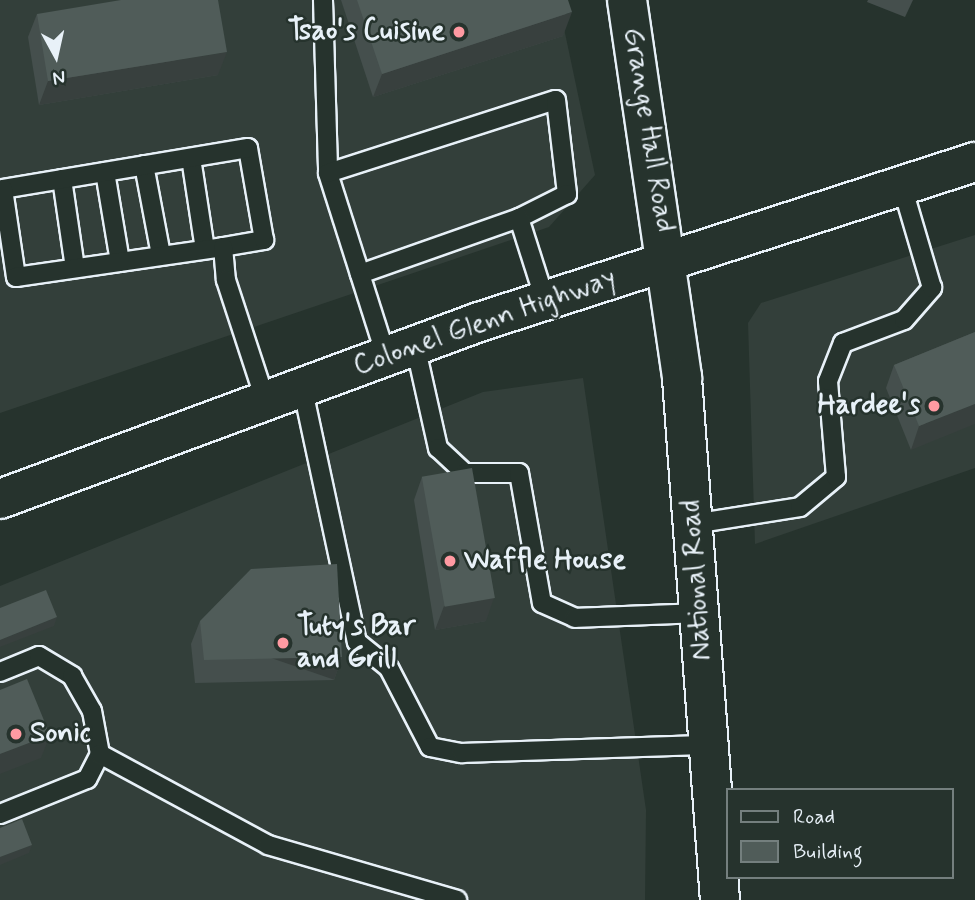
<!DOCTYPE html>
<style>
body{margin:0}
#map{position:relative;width:975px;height:900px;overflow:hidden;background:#26332d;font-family:Mynerve,sans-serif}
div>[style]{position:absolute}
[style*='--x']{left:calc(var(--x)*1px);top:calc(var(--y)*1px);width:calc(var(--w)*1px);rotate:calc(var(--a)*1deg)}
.built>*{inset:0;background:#333f3a}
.roads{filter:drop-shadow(2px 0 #e8f1f8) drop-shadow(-2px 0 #e8f1f8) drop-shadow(0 2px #e8f1f8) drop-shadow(0 -2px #e8f1f8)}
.lane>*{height:18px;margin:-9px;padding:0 9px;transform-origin:9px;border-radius:9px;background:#26332d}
.secondary>*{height:38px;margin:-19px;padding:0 19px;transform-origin:19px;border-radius:19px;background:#26332d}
.primary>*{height:38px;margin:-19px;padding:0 19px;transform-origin:19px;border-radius:19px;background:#26332d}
.wall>*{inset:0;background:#454f4d}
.shaded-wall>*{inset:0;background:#38403e;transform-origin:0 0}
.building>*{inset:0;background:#505c59;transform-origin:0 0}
.dots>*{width:19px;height:19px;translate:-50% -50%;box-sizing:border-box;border:4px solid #26332d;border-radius:50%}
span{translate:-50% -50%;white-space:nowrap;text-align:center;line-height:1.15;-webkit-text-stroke:5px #26332d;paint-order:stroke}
.poi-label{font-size:28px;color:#e8f1f8;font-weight:700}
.right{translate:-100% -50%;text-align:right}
.left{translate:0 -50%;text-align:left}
.street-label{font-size:28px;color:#e8f1f8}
.legend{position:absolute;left:726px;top:788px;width:228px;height:91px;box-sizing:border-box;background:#26332d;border:2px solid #747f7e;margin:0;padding:9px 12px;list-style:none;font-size:21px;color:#e8f1f8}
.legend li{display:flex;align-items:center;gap:14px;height:35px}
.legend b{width:35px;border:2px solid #747f7e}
.north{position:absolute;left:21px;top:21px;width:70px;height:70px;-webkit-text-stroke:5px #26332d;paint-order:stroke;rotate:172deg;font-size:19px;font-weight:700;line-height:28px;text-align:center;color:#e8f1f8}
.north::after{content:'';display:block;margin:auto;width:24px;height:32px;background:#e8f1f8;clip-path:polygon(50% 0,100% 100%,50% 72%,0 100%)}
</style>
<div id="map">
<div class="built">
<div style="clip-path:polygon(0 0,558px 0,595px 175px,549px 227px,0 413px)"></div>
<div style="clip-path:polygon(975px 235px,975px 468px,755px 544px,748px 323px,761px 303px)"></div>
<div style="clip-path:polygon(583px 378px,646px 810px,645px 900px,0 900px,0 586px,483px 392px)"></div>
</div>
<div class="roads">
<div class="lane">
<div style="--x:323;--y:0;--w:173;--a:88.3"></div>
<div style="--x:191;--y:158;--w:92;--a:81.3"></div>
<div style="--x:144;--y:165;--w:92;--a:79.3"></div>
<div style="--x:105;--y:172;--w:91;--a:80.5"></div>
<div style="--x:62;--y:179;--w:90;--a:81.7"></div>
<div style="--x:223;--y:247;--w:42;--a:-9.7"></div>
<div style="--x:264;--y:240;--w:93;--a:-99.9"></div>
<div style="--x:248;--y:148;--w:248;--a:170.5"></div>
<div style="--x:3;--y:189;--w:89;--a:81.6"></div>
<div style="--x:16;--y:277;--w:209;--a:-8.2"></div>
<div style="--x:223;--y:247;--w:33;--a:85"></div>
<div style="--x:226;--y:280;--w:125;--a:71.9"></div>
<div style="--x:360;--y:274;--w:169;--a:-19.4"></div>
<div style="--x:415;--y:345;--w:106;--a:77.4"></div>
<div style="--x:438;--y:448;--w:37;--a:43"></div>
<div style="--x:465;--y:473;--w:54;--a:0"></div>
<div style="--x:519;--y:473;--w:132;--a:80"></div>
<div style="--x:542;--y:603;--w:36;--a:24"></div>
<div style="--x:575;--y:618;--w:124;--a:-2.3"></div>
<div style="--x:386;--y:356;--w:192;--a:-107.6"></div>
<div style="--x:328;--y:173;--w:239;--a:-17.8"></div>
<div style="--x:556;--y:100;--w:95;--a:83.3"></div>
<div style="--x:567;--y:194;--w:54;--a:153.4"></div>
<div style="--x:519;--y:218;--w:86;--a:72.4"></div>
<div style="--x:302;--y:386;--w:262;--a:77.9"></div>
<div style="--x:357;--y:642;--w:41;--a:39.1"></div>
<div style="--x:389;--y:668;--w:89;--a:62.6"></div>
<div style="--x:430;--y:747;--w:33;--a:11"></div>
<div style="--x:462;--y:753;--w:247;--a:-1.9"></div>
<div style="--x:693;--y:524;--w:108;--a:-9"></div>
<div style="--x:800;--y:507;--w:47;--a:-39.8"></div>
<div style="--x:836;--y:477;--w:96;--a:-94.8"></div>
<div style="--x:828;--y:381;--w:41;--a:-68.5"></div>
<div style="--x:843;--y:343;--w:65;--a:-20.7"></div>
<div style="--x:904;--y:320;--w:43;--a:-48.8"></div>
<div style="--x:932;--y:288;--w:106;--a:-106.4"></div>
<div style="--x:0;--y:672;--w:42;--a:-22.3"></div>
<div style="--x:39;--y:656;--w:39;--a:31"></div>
<div style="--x:72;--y:676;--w:40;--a:60.3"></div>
<div style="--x:92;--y:711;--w:44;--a:79.5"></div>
<div style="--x:100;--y:754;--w:28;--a:117"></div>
<div style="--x:87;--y:779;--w:94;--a:158.1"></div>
<div style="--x:100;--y:754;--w:191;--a:28.4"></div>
<div style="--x:268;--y:845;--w:197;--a:16.2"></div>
</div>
<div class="secondary">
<div style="--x:627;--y:0;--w:382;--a:81.7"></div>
<div style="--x:682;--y:378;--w:523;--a:85.84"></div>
</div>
<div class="primary">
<div style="--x:0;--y:499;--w:511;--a:-20.28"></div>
<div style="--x:479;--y:322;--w:521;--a:-17.88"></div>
</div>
</div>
<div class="wall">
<div style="clip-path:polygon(341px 0,568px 0,563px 36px,373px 97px)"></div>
<div style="clip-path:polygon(868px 0,913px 0,905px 17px,867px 2px)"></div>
<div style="clip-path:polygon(37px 14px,218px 75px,39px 105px,28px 37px)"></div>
<div style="clip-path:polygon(975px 332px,911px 450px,886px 388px,894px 365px)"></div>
<div style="clip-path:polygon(422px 477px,486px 621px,435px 630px,414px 500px)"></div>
<div style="clip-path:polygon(200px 621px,342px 657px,334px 680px,195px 683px,191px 644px)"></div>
</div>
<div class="shaded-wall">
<div style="clip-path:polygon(572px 12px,563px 36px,373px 97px,382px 74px)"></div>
<div style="clip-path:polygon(227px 52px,218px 75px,39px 105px,48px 81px)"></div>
<div style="clip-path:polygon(975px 404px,975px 424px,911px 450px,919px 426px)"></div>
<div style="clip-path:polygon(494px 598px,486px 621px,435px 630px,444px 606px)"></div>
<div style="clip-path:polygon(57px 617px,54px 626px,0 647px,0 640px)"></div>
<div style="left:342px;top:657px;width:24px;height:138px;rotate:109deg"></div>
<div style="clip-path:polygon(50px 735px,41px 758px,0 774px,0 754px)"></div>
<div style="clip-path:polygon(32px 845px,29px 853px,0 865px,0 857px)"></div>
</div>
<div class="building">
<div style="clip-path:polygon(121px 0,218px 0,227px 52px,48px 81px,37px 14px)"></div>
<div style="clip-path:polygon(357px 0,568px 0,572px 12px,382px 74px)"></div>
<div style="clip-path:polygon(975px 332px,975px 404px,919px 426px,894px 365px)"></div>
<div style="left:472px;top:468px;width:132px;height:51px;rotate:80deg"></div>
<div style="clip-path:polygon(337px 564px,342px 657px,204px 660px,200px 621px,251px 569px)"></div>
<div style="clip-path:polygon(46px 590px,57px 617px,0 640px,0 608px)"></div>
<div style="clip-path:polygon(27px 679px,50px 735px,0 754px,0 690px)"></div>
<div style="clip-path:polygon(22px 819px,32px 845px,0 857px,0 828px)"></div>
</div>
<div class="dots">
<div style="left:459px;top:32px;background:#ff9aa2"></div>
<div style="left:934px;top:406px;background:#ff9aa2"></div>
<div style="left:450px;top:561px;background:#ff9aa2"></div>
<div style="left:283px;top:643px;background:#ff9aa2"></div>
<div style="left:16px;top:734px;background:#ff9aa2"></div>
</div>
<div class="poi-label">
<span class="right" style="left:445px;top:32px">Tsao's Cuisine</span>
<span class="right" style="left:920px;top:406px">Hardee's</span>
<span class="left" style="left:464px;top:561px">Waffle House</span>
<span class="left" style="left:297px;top:643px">Tuty's Bar<br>and Grill</span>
<span class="left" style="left:30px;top:734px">Sonic</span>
</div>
<div class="street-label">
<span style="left:648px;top:130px;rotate:81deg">Grange Hall Road</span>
<span style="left:485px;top:323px;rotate:-19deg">Colonel Glenn Highway</span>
<span style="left:697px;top:580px;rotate:-94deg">National Road</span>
</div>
<ul class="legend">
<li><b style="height:9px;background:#26332d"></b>Road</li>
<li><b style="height:19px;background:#505c59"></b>Building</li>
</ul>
<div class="north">N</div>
</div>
